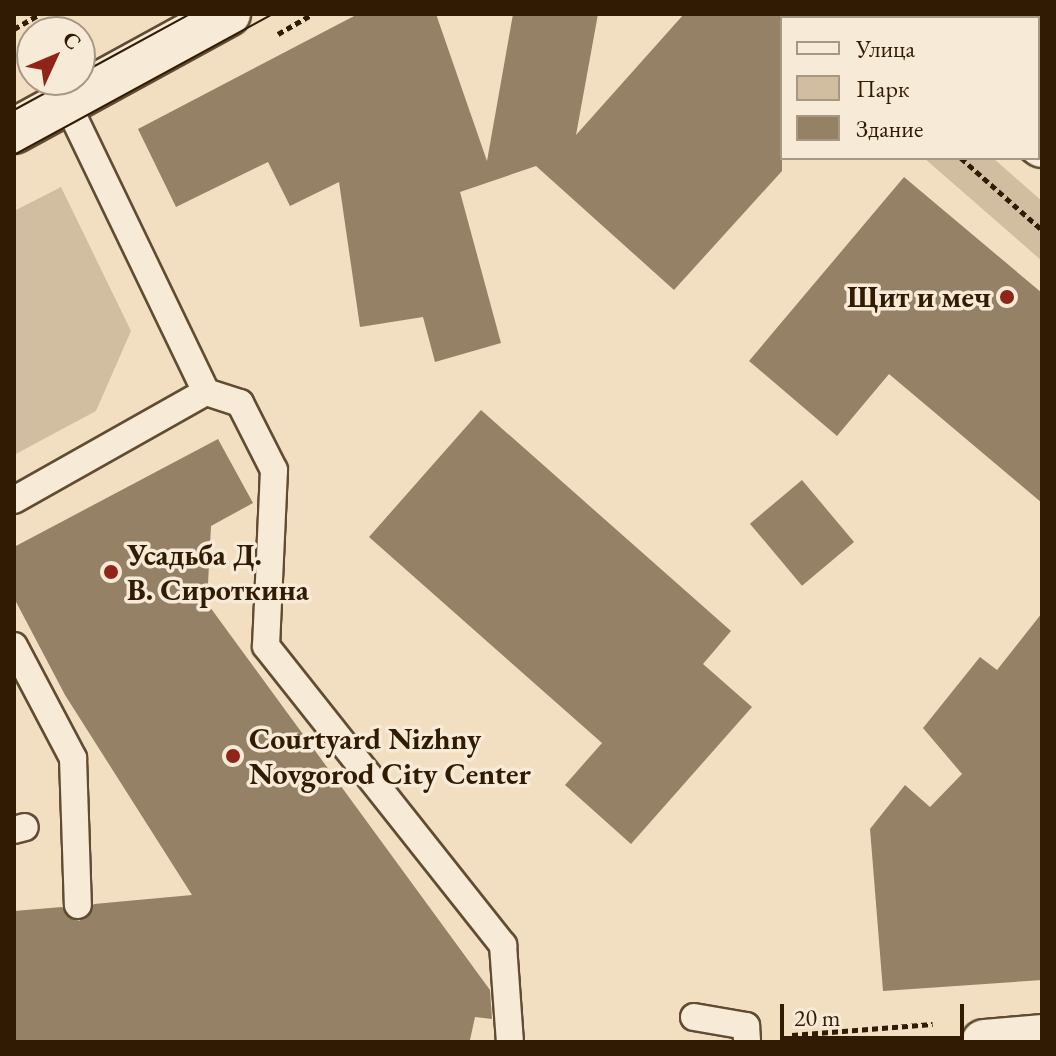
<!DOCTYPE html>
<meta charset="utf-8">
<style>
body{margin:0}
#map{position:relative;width:1056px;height:1056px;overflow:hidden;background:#f2dfc2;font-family:"EB Garamond",serif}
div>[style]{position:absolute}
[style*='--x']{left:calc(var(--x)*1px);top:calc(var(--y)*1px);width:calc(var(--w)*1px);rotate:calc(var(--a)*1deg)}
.green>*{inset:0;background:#d1bea1}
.building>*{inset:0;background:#958166;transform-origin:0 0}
.path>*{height:5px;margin-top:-2.5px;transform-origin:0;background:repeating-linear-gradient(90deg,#311b02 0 6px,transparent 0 10px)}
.roads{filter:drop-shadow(2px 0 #614c32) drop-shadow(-2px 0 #614c32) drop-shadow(0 2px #614c32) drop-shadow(0 -2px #614c32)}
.lane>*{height:26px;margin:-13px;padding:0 13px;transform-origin:13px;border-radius:13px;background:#f7ead7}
.street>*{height:44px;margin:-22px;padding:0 22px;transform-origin:22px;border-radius:22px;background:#f7ead7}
.secondary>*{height:44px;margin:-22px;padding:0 22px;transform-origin:22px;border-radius:22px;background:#f7ead7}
.tram>*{height:2px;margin:-1px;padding:0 1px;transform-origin:1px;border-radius:1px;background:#311b02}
.dots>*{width:22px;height:22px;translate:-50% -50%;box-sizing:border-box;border:4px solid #f7ead7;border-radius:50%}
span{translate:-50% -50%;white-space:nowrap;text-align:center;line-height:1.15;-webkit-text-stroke:7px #f7ead7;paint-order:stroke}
.poi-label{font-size:30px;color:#311b02;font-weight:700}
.right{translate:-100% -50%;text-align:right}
.left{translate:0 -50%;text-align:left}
.frame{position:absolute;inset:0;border:16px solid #311b02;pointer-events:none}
.legend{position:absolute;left:780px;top:16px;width:260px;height:144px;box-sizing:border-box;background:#f7ead7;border:2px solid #a89782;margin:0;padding:10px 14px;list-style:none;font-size:24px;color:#311b02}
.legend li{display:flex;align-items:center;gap:16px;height:40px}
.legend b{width:40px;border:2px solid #a89782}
.north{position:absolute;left:16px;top:16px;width:80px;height:80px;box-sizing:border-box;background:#f7ead7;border:2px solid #a89782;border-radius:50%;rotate:46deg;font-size:22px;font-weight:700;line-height:32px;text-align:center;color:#311b02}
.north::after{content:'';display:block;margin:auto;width:28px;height:36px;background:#8f2418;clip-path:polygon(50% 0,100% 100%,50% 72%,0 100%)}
.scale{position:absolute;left:780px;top:1004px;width:184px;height:36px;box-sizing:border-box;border:4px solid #311b02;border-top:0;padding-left:10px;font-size:24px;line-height:28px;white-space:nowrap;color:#311b02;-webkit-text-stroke:6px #f7ead7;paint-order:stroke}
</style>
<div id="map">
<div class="green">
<div style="clip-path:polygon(924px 158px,993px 158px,1042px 201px,1042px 261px)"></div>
<div style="clip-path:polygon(61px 187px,131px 331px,96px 411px,14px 455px,14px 211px)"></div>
</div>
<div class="building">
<div style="clip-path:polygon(358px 14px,436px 14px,487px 161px,513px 14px,598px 14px,576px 135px,684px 14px,782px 14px,782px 171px,674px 290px,536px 166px,460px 192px,501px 343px,435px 362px,423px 317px,360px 327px,339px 182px,290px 206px,268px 162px,176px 207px,138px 129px)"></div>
<div style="clip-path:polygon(904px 177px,1042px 293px,1042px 503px,889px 374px,837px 436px,749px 361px)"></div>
<div style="clip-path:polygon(481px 410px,731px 631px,703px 664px,752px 707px,631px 844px,565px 785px,602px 743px,369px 537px)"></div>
<div style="clip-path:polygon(218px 439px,253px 503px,211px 526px,207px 603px,490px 990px,492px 1019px,475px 1017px,470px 1040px,14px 1042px,14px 911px,62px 907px,79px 921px,94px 904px,192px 895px,65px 695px,14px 598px,14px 547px)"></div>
<div style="left:802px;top:480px;width:81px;height:68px;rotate:50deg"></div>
<div style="clip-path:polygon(1042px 613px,1042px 980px,883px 991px,870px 829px,905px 785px,930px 807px,962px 774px,923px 728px,980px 657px,997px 670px)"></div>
</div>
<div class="path">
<div style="--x:798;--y:14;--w:6;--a:45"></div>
<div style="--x:1032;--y:14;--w:6;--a:39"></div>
<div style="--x:14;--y:29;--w:30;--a:-30"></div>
<div style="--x:278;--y:34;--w:39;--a:-30"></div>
<div style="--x:961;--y:158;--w:108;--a:41.6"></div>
<div style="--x:792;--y:1035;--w:141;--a:-4.5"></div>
</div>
<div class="roads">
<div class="lane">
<div style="--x:206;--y:392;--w:36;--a:18"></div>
<div style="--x:240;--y:403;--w:75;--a:63.1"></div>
<div style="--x:274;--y:470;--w:176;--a:92.6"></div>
<div style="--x:266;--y:646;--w:382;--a:51.6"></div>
<div style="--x:503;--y:945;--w:97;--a:85.9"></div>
<div style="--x:14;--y:500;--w:220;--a:-29.4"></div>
<div style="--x:206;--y:392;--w:321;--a:-115.7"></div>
<div style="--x:14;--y:646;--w:127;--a:62.2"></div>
<div style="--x:73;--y:758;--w:147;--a:88.1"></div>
<div style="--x:14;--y:830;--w:11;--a:-15"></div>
<div style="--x:694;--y:1017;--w:53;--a:9.8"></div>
<div style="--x:746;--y:1026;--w:16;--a:86"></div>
</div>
<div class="street">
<div style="--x:884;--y:14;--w:6;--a:45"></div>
<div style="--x:1038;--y:142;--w:5;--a:37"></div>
<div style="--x:984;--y:1042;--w:58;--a:-4.9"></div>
</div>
<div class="secondary">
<div style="--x:14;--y:131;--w:244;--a:-28.7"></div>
</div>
</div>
<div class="tram">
<div style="--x:80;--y:74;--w:125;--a:-28.6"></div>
<div style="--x:14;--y:110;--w:63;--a:-28.6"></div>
<div style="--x:14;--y:155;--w:295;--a:-28.6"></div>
</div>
<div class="dots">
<div style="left:1007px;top:297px;background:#8f2418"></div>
<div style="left:111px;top:572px;background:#8f2418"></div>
<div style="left:233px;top:756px;background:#8f2418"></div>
</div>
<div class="poi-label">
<span class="right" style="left:991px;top:297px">Щит и меч</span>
<span class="left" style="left:127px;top:572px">Усадьба Д.<br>В. Сироткина</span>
<span class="left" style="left:249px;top:756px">Courtyard Nizhny<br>Novgorod City Center</span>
</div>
<div class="frame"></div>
<ul class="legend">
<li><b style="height:10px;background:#f7ead7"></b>Улица</li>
<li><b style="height:22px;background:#d1bea1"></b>Парк</li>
<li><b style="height:22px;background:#958166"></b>Здание</li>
</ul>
<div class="north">С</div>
<div class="scale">20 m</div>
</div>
